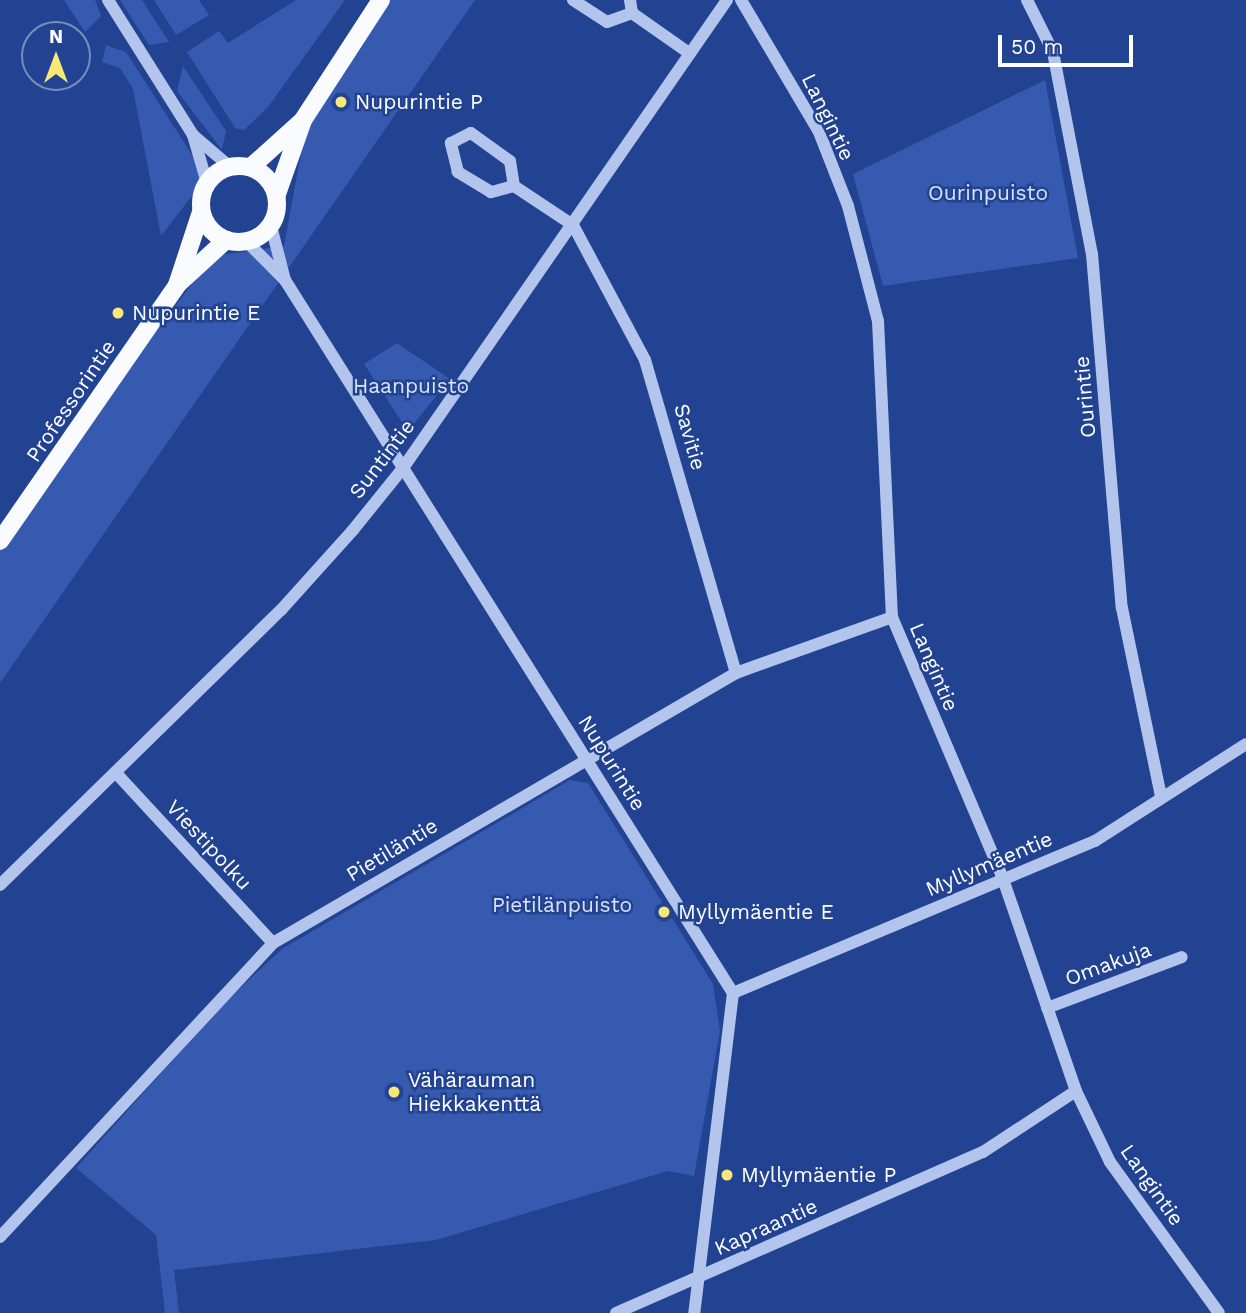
<!DOCTYPE html>
<meta charset="utf-8">
<style>
body{margin:0}
#map{position:relative;width:1246px;height:1313px;overflow:hidden;background:#224292;font-family:"Work Sans",sans-serif}
div>[style]{position:absolute}
[style*='--x']{left:calc(var(--x)*1px);top:calc(var(--y)*1px);width:calc(var(--w)*1px);rotate:calc(var(--a)*1deg)}
.green>*{inset:0;background:#365aaf}
.minor>*{height:12px;margin:-6px;padding:0 6px;transform-origin:6px;border-radius:6px;background:#b4c5ed}
.major>*{height:18px;margin:-9px;padding:0 9px;transform-origin:9px;border-radius:9px;background:#fafbff}
.major>.ring{margin:-9px;padding:0;box-sizing:content-box;background:none;border:18px solid #fafbff;border-radius:50%}
.dots>*{width:19px;height:19px;translate:-50% -50%;box-sizing:border-box;border:4px solid #224292;border-radius:50%}
span{translate:-50% -50%;white-space:nowrap;text-align:center;line-height:1.15;-webkit-text-stroke:5px #224292;paint-order:stroke}
.poi-label{font-size:21px;color:#fff}
.left{translate:0 -50%;text-align:left}
.street-label{font-size:21px;color:#fff}
.park-label{font-size:21px;color:#d9e3f9}
.north{position:absolute;left:21px;top:21px;width:70px;height:70px;box-sizing:border-box;background:#224292;border:2px solid #7a8ebe;border-radius:50%;rotate:0deg;font-size:19px;font-weight:700;line-height:28px;text-align:center;color:#fff}
.north::after{content:'';display:block;margin:auto;width:24px;height:32px;background:#f9e776;clip-path:polygon(50% 0,100% 100%,50% 72%,0 100%)}
.scale{position:absolute;left:998px;top:35px;width:135px;height:32px;box-sizing:border-box;border:4px solid #fff;border-top:0;padding-left:9px;font-size:21px;line-height:24px;white-space:nowrap;color:#fff;-webkit-text-stroke:5px #224292;paint-order:stroke}
</style>
<div id="map">
<div class="green">
<div style="clip-path:polygon(64px 0,95px 0,101px 16px,85px 32px)"></div>
<div style="clip-path:polygon(120px 0,142px 0,169px 42px,149px 45px)"></div>
<div style="clip-path:polygon(154px 0,199px 0,209px 15px,176px 35px)"></div>
<div style="clip-path:polygon(296px 0,345px 0,268px 107px,244px 130px,235px 128px,187px 52px,219px 31px,228px 43px)"></div>
<div style="clip-path:polygon(387px 0,475px 0,0 683px,0 539px,213px 256px,284px 246px,309px 109px)"></div>
<div style="clip-path:polygon(106px 45px,126px 52px,203px 172px,201px 184px,161px 236px,133px 89px,120px 68px,102px 62px)"></div>
<div style="clip-path:polygon(183px 66px,226px 131px,222px 150px,177px 91px)"></div>
<div style="clip-path:polygon(1045px 80px,1078px 258px,883px 286px,853px 174px)"></div>
<div style="clip-path:polygon(397px 343px,450px 379px,412px 426px,403px 424px,364px 364px)"></div>
<div style="clip-path:polygon(570px 780px,588px 783px,713px 984px,720px 1031px,694px 1176px,668px 1171px,436px 1240px,174px 1270px,179px 1313px,165px 1313px,156px 1235px,76px 1168px,226px 1001px,282px 949px)"></div>
</div>
<div class="minor">
<div style="--x:108;--y:0;--w:160;--a:57.8"></div>
<div style="--x:193;--y:135;--w:48;--a:40.7"></div>
<div style="--x:573;--y:0;--w:40;--a:32.9"></div>
<div style="--x:607;--y:22;--w:27;--a:-20"></div>
<div style="--x:630;--y:0;--w:13;--a:81"></div>
<div style="--x:632;--y:13;--w:66;--a:35.1"></div>
<div style="--x:741;--y:0;--w:153;--a:59.4"></div>
<div style="--x:819;--y:132;--w:79;--a:68.6"></div>
<div style="--x:848;--y:206;--w:119;--a:75.4"></div>
<div style="--x:878;--y:321;--w:296;--a:87.3"></div>
<div style="--x:892;--y:617;--w:285;--a:67"></div>
<div style="--x:1003;--y:879;--w:224;--a:71"></div>
<div style="--x:1076;--y:1091;--w:79;--a:64.4"></div>
<div style="--x:1110;--y:1162;--w:186;--a:54.2"></div>
<div style="--x:1027;--y:0;--w:58;--a:63.4"></div>
<div style="--x:1053;--y:52;--w:206;--a:79.1"></div>
<div style="--x:1092;--y:254;--w:355;--a:85.2"></div>
<div style="--x:1122;--y:608;--w:192;--a:78.3"></div>
<div style="--x:193;--y:135;--w:50;--a:73.7"></div>
<div style="--x:514;--y:186;--w:24;--a:165"></div>
<div style="--x:491;--y:192;--w:39;--a:-149"></div>
<div style="--x:458;--y:172;--w:30;--a:-104"></div>
<div style="--x:451;--y:143;--w:22;--a:-27"></div>
<div style="--x:471;--y:133;--w:48;--a:35.7"></div>
<div style="--x:510;--y:161;--w:25;--a:81"></div>
<div style="--x:514;--y:186;--w:71;--a:33.5"></div>
<div style="--x:573;--y:225;--w:153;--a:61.9"></div>
<div style="--x:645;--y:360;--w:326;--a:73.8"></div>
<div style="--x:271;--y:226;--w:56;--a:75.5"></div>
<div style="--x:247;--y:242;--w:54;--a:45"></div>
<div style="--x:285;--y:280;--w:842;--a:57.86"></div>
<div style="--x:733;--y:993;--w:322;--a:96.9"></div>
<div style="--x:116;--y:773;--w:231;--a:47.3"></div>
<div style="--x:0;--y:885;--w:393;--a:-44.4"></div>
<div style="--x:281;--y:610;--w:108;--a:-48"></div>
<div style="--x:353;--y:530;--w:80;--a:-51.1"></div>
<div style="--x:403;--y:468;--w:569;--a:-55.3"></div>
<div style="--x:733;--y:993;--w:393;--a:-22.8"></div>
<div style="--x:1095;--y:841;--w:179;--a:-32.7"></div>
<div style="--x:1047;--y:1008;--w:144;--a:-20.7"></div>
<div style="--x:0;--y:1237;--w:401;--a:-47.1"></div>
<div style="--x:273;--y:943;--w:536;--a:-30.25"></div>
<div style="--x:736;--y:673;--w:166;--a:-19.7"></div>
<div style="--x:616;--y:1313;--w:401;--a:-23.7"></div>
<div style="--x:983;--y:1152;--w:111;--a:-33.3"></div>
</div>
<div class="major">
<div class="ring" style="left:201px;top:166px;width:58px;height:58px"></div>
<div style="--x:251;--y:167;--w:70;--a:-42.1"></div>
<div style="--x:277;--y:194;--w:78;--a:-70.6"></div>
<div style="--x:303;--y:120;--w:143;--a:-57"></div>
<div style="--x:177;--y:285;--w:77;--a:-71.8"></div>
<div style="--x:0;--y:541;--w:311;--a:-55.3"></div>
<div style="--x:177;--y:285;--w:67;--a:-42.6"></div>
</div>
<div class="dots">
<div style="left:341px;top:102px;background:#f9e776"></div>
<div style="left:118px;top:313px;background:#f9e776"></div>
<div style="left:664px;top:912px;background:#f9e776"></div>
<div style="left:394px;top:1092px;background:#f9e776"></div>
<div style="left:727px;top:1175px;background:#f9e776"></div>
</div>
<div class="poi-label">
<span class="left" style="left:355px;top:102px">Nupurintie P</span>
<span class="left" style="left:132px;top:313px">Nupurintie E</span>
<span class="left" style="left:678px;top:912px">Myllymäentie E</span>
<span class="left" style="left:408px;top:1092px">Vähärauman<br>Hiekkakenttä</span>
<span class="left" style="left:741px;top:1175px">Myllymäentie P</span>
</div>
<div class="street-label">
<span style="left:828px;top:117px;rotate:64deg">Langintie</span>
<span style="left:1085px;top:397px;rotate:-95deg">Ourintie</span>
<span style="left:71px;top:401px;rotate:-56deg">Professorintie</span>
<span style="left:690px;top:437px;rotate:74deg">Savitie</span>
<span style="left:382px;top:459px;rotate:-53deg">Suntintie</span>
<span style="left:934px;top:667px;rotate:67deg">Langintie</span>
<span style="left:612px;top:763px;rotate:58deg">Nupurintie</span>
<span style="left:209px;top:845px;rotate:47deg">Viestipolku</span>
<span style="left:392px;top:850px;rotate:-31deg">Pietiläntie</span>
<span style="left:989px;top:864px;rotate:-23deg">Myllymäentie</span>
<span style="left:1108px;top:964px;rotate:-20deg">Omakuja</span>
<span style="left:1152px;top:1185px;rotate:55deg">Langintie</span>
<span style="left:766px;top:1227px;rotate:-24deg">Kapraantie</span>
</div>
<div class="park-label">
<span style="left:988px;top:193px">Ourinpuisto</span>
<span style="left:411px;top:386px">Haanpuisto</span>
<span style="left:562px;top:905px">Pietilänpuisto</span>
</div>
<div class="north">N</div>
<div class="scale">50 m</div>
</div>
